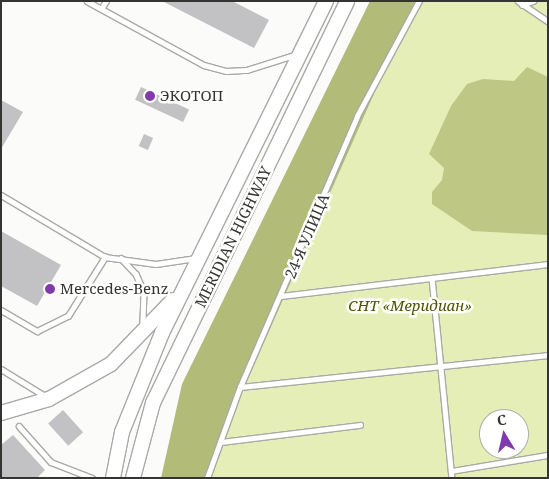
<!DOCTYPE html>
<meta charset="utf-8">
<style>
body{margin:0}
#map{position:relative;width:549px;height:479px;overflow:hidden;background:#fbfcf9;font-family:"Noto Serif",serif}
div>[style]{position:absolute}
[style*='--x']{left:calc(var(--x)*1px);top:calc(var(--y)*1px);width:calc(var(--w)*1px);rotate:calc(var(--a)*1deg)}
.green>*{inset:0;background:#e5eeb6}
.forest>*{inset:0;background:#b2bc78}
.water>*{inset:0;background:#bec884}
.building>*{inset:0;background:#c2c1c4;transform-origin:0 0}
.roads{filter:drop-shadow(1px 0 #a9aaa7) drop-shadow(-1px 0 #a9aaa7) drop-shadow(0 1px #a9aaa7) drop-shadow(0 -1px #a9aaa7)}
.service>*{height:4.5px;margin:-2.25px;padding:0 2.25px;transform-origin:2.25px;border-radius:2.25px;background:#fff}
.primary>*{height:14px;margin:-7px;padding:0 7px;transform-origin:7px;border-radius:7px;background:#fff}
.dots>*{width:14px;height:14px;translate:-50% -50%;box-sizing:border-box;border:2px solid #fffffe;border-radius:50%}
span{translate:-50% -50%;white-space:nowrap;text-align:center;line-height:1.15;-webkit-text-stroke:5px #fffffe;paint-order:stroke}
.poi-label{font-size:15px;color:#343533}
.left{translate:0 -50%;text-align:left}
.street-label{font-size:15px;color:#343533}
.park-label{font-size:15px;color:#4d5400;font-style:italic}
.frame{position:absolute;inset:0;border:2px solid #343533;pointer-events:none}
.north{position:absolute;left:479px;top:409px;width:50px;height:50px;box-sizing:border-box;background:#fffffe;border:1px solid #aeaead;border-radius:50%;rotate:351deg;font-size:14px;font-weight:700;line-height:20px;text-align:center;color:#343533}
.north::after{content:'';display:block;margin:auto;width:18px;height:22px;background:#813aad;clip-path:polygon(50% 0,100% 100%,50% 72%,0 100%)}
</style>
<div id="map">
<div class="green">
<div style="clip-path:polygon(evenodd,397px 1px,548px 1px,548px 478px,181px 478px,397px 1px,489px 419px,519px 419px,519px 449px,489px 449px,489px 419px)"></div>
</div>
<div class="forest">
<div style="clip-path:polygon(370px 1px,415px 1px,204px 478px,161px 478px,182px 384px)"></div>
</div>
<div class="water">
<div style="clip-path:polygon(527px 67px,548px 77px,548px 235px,472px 231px,432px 204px,432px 192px,442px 180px,444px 168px,429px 154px,451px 106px,467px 84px,483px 79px,514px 81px)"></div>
</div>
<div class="building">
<div style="clip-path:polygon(162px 1px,232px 1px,269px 20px,254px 48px)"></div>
<div style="left:141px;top:87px;width:53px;height:14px;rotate:25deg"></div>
<div style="clip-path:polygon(1px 100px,23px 112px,1px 149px)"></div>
<div style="left:144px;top:134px;width:10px;height:13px;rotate:24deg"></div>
<div style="clip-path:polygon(1px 231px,61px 265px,37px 306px,1px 286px)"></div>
<div style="left:63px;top:410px;width:30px;height:20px;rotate:48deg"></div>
<div style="clip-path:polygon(13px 435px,45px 470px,37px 478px,1px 478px,1px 445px)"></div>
</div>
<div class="roads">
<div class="service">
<div style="--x:87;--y:1;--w:133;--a:28.7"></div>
<div style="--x:204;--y:65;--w:23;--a:15"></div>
<div style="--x:226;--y:71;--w:21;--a:-3"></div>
<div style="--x:247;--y:70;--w:52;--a:-17.7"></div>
<div style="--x:518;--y:1;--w:36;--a:34"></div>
<div style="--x:522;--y:5;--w:12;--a:-20"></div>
<div style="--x:101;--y:9;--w:9;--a:-58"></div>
<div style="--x:1;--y:195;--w:121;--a:30.8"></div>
<div style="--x:121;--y:258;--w:22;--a:47"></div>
<div style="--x:136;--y:274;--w:20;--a:66"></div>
<div style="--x:144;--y:292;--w:33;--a:92"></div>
<div style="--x:432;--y:278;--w:201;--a:84.3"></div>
<div style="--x:281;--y:296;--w:269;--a:-6.8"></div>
<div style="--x:1;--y:310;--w:42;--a:30.3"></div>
<div style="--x:37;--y:331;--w:34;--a:-26"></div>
<div style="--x:68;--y:316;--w:70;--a:-57.9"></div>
<div style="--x:105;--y:257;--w:51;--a:7.8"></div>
<div style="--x:156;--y:264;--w:40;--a:-8.5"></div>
<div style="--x:1;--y:369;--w:52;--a:31.5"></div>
<div style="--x:240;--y:387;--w:310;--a:-5.9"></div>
<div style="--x:19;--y:426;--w:48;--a:48.4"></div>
<div style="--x:51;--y:462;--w:44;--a:21.3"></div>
<div style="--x:221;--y:442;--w:140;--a:-7"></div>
<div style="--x:451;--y:471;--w:98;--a:-9.4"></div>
<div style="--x:207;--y:478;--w:97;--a:-70.1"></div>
<div style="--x:240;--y:387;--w:295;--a:-66.6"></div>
<div style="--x:357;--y:116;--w:131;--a:-61.7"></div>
</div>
<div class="primary">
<div style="--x:1;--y:413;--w:50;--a:-16.3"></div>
<div style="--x:49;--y:399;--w:71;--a:-29.4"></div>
<div style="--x:111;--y:364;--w:89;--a:-45.9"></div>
<div style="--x:113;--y:478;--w:47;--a:-78.9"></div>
<div style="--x:122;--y:432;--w:107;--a:-68"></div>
<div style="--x:162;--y:333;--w:370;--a:-63.7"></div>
<div style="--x:133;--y:478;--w:78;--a:-75.1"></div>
<div style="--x:153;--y:403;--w:446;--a:-64.2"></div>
</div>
</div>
<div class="dots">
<div style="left:150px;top:96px;background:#813aad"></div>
<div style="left:50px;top:289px;background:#813aad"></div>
</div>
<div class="poi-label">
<span class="left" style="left:160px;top:96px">ЭКОТОП</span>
<span class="left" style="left:60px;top:289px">Mercedes-Benz</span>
</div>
<div class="street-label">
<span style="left:307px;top:236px;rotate:-67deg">24-Я УЛИЦА</span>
<span style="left:233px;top:237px;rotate:-64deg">MERIDIAN HIGHWAY</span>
</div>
<div class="park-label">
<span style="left:410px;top:306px">СНТ «Меридиан»</span>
</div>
<div class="frame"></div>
<div class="north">С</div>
</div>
